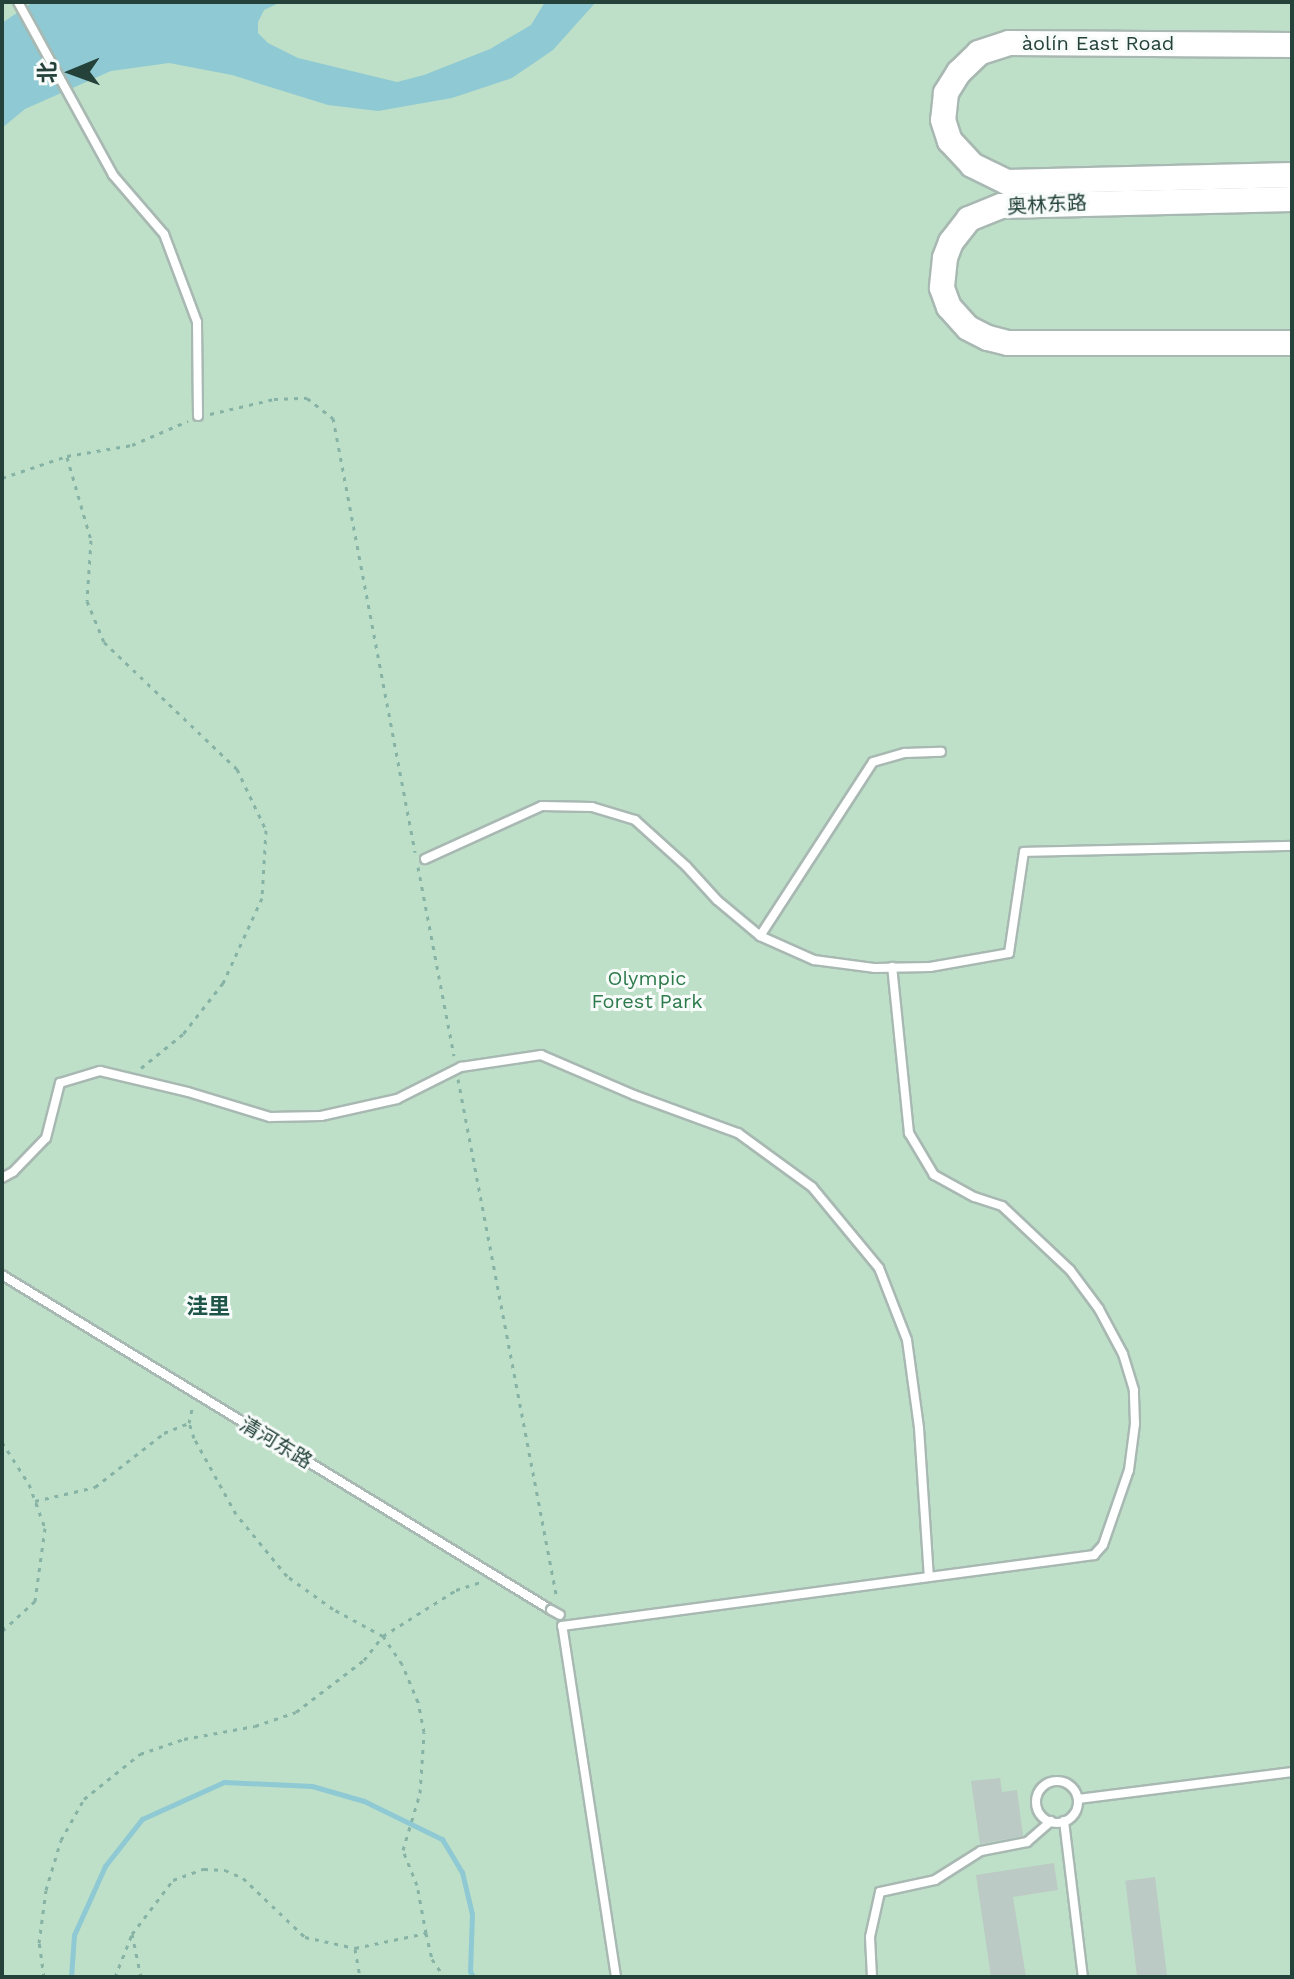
<!DOCTYPE html>
<meta charset="utf-8">
<style>
body{margin:0}
#map{position:relative;width:1294px;height:1979px;overflow:hidden;background:#e6efeb;font-family:"Work Sans","Noto Sans SC",sans-serif}
div>[style]{position:absolute}
[style*='--x']{left:calc(var(--x)*1px);top:calc(var(--y)*1px);width:calc(var(--w)*1px);rotate:calc(var(--a)*1deg)}
.green>*{inset:0;background:#bfe0c8;transform-origin:0 0}
.water>*{inset:0;background:#8ec9d4}
.stream>*{height:5px;margin:-2.5px;padding:0 2.5px;transform-origin:2.5px;border-radius:2.5px;background:#8ec9d4}
.building>*{inset:0;background:#bbcac4;transform-origin:0 0}
.path>*{height:3px;margin-top:-1.5px;transform-origin:0;background:repeating-linear-gradient(90deg,#86b3a5 0 4px,transparent 0 10px)}
.roads{filter:drop-shadow(2px 0 #a8b8b2) drop-shadow(-2px 0 #a8b8b2) drop-shadow(0 2px #a8b8b2) drop-shadow(0 -2px #a8b8b2)}
.service>*{height:8px;margin:-4px;padding:0 4px;transform-origin:4px;border-radius:4px;background:#fff}
.service>.ring{margin:-4px;padding:0;box-sizing:content-box;background:none;border:8px solid #fff;border-radius:50%}
.secondary>*{height:24px;margin:-12px;padding:0 12px;transform-origin:12px;border-radius:12px;background:#fff}
.bridges{filter:drop-shadow(2px 0 #a8b8b2) drop-shadow(-2px 0 #a8b8b2) drop-shadow(0 2px #a8b8b2) drop-shadow(0 -2px #a8b8b2)}
.service-bridge>*{height:8px;margin:-4px;padding:0 4px;transform-origin:4px;border-radius:4px;background:#fff}
span{translate:-50% -50%;white-space:nowrap;text-align:center;line-height:1.15;-webkit-text-stroke:6px #f7fbf9;paint-order:stroke}
.street-label{font-size:20px;color:#24423a}
.park-label{font-size:20px;color:#2d7a4b}
.neighbourhood-label{font-size:22px;color:#1f5548;font-weight:700}
.frame{position:absolute;inset:0;border:4px solid #24423a;pointer-events:none}
.north{position:absolute;left:32px;top:32px;width:80px;height:80px;-webkit-text-stroke:6px #f7fbf9;paint-order:stroke;rotate:269deg;font-size:22px;font-weight:700;line-height:32px;text-align:center;color:#24423a}
.north::after{content:'';display:block;margin:auto;width:28px;height:36px;background:#24423a;clip-path:polygon(50% 0,100% 100%,50% 72%,0 100%)}
</style>
<div id="map">
<div class="green">
<div style="left:2px;top:2px;width:1290px;height:1975px"></div>
</div>
<div class="water">
<div style="clip-path:polygon(33px 2px,281px 2px,264px 10px,258px 22px,258px 33px,268px 43px,298px 58px,397px 82px,424px 75px,490px 49px,531px 25px,545px 2px,596px 2px,553px 50px,512px 78px,452px 98px,378px 111px,328px 105px,232px 75px,169px 63px,111px 71px,25px 109px,2px 128px,2px 23px)"></div>
</div>
<div class="stream">
<div style="--x:71;--y:1977;--w:42;--a:-85.9"></div>
<div style="--x:74;--y:1935;--w:76;--a:-65.8"></div>
<div style="--x:105;--y:1866;--w:60;--a:-51.8"></div>
<div style="--x:142;--y:1819;--w:90;--a:-24.3"></div>
<div style="--x:224;--y:1782;--w:88;--a:2.6"></div>
<div style="--x:312;--y:1786;--w:54;--a:16.1"></div>
<div style="--x:364;--y:1801;--w:87;--a:26"></div>
<div style="--x:442;--y:1839;--w:39;--a:59"></div>
<div style="--x:462;--y:1872;--w:43;--a:76.6"></div>
<div style="--x:472;--y:1914;--w:57;--a:92"></div>
<div style="--x:470;--y:1971;--w:7;--a:63"></div>
</div>
<div class="building">
<div style="clip-path:polygon(1000px 1778px,1002px 1792px,1017px 1790px,1023px 1836px,980px 1844px,971px 1781px)"></div>
<div style="clip-path:polygon(1054px 1863px,1058px 1890px,1013px 1897px,1026px 1977px,991px 1977px,976px 1875px)"></div>
<div style="left:1155px;top:1877px;width:101px;height:30px;rotate:83deg"></div>
</div>
<div class="path">
<div style="--x:210;--y:414;--w:66;--a:-13.2"></div>
<div style="--x:274;--y:399;--w:33;--a:-2"></div>
<div style="--x:307;--y:398;--w:33;--a:38"></div>
<div style="--x:333;--y:418;--w:442;--a:79.3"></div>
<div style="--x:67;--y:457;--w:86;--a:73.9"></div>
<div style="--x:91;--y:540;--w:61;--a:93.8"></div>
<div style="--x:87;--y:601;--w:44;--a:67.5"></div>
<div style="--x:104;--y:642;--w:184;--a:43.7"></div>
<div style="--x:237;--y:769;--w:68;--a:64.6"></div>
<div style="--x:266;--y:830;--w:68;--a:93.4"></div>
<div style="--x:262;--y:898;--w:94;--a:114.6"></div>
<div style="--x:223;--y:983;--w:65;--a:128.1"></div>
<div style="--x:183;--y:1034;--w:54;--a:141"></div>
<div style="--x:2;--y:478;--w:69;--a:-18.7"></div>
<div style="--x:67;--y:456;--w:66;--a:-9.6"></div>
<div style="--x:132;--y:445;--w:61;--a:-23.2"></div>
<div style="--x:418;--y:867;--w:192;--a:79.2"></div>
<div style="--x:458;--y:1079;--w:529;--a:79.22"></div>
<div style="--x:2;--y:1442;--w:50;--a:57.3"></div>
<div style="--x:29;--y:1484;--w:47;--a:70"></div>
<div style="--x:45;--y:1528;--w:74;--a:97.8"></div>
<div style="--x:35;--y:1601;--w:45;--a:137.7"></div>
<div style="--x:35;--y:1501;--w:62;--a:-13.1"></div>
<div style="--x:95;--y:1487;--w:88;--a:-38"></div>
<div style="--x:164;--y:1433;--w:27;--a:-22"></div>
<div style="--x:426;--y:1933;--w:27;--a:77"></div>
<div style="--x:432;--y:1959;--w:22;--a:56"></div>
<div style="--x:355;--y:1949;--w:28;--a:80"></div>
<div style="--x:44;--y:1977;--w:34;--a:-98"></div>
<div style="--x:39;--y:1943;--w:53;--a:-82.5"></div>
<div style="--x:46;--y:1890;--w:52;--a:-73.3"></div>
<div style="--x:61;--y:1840;--w:47;--a:-60.7"></div>
<div style="--x:84;--y:1799;--w:72;--a:-38.8"></div>
<div style="--x:140;--y:1754;--w:46;--a:-18.8"></div>
<div style="--x:184;--y:1739;--w:72;--a:-10.4"></div>
<div style="--x:255;--y:1726;--w:43;--a:-18.9"></div>
<div style="--x:296;--y:1712;--w:86;--a:-37.4"></div>
<div style="--x:364;--y:1660;--w:31;--a:-52"></div>
<div style="--x:383;--y:1636;--w:86;--a:-32.2"></div>
<div style="--x:456;--y:1590;--w:28;--a:-18"></div>
<div style="--x:115;--y:1977;--w:46;--a:-68.4"></div>
<div style="--x:141;--y:1977;--w:44;--a:-101.8"></div>
<div style="--x:132;--y:1934;--w:68;--a:-52.8"></div>
<div style="--x:173;--y:1880;--w:33;--a:-20"></div>
<div style="--x:204;--y:1869;--w:21;--a:3"></div>
<div style="--x:225;--y:1870;--w:20;--a:24"></div>
<div style="--x:243;--y:1878;--w:86;--a:43.6"></div>
<div style="--x:305;--y:1937;--w:51;--a:12.4"></div>
<div style="--x:355;--y:1948;--w:73;--a:-11.9"></div>
<div style="--x:426;--y:1933;--w:49;--a:-100.6"></div>
<div style="--x:417;--y:1885;--w:38;--a:-112"></div>
<div style="--x:403;--y:1850;--w:59;--a:-73.4"></div>
<div style="--x:420;--y:1793;--w:61;--a:-86.2"></div>
<div style="--x:424;--y:1732;--w:31;--a:-101"></div>
<div style="--x:418;--y:1702;--w:41;--a:-112.8"></div>
<div style="--x:402;--y:1664;--w:34;--a:-124"></div>
<div style="--x:383;--y:1636;--w:57;--a:-151.6"></div>
<div style="--x:333;--y:1609;--w:57;--a:-144.3"></div>
<div style="--x:287;--y:1576;--w:80;--a:-129.4"></div>
<div style="--x:236;--y:1514;--w:87;--a:-118.9"></div>
<div style="--x:194;--y:1438;--w:16;--a:-108"></div>
<div style="--x:189;--y:1423;--w:19;--a:-78"></div>
</div>
<div class="roads">
<div class="service">
<div style="--x:18;--y:2;--w:197;--a:61.2"></div>
<div style="--x:113;--y:175;--w:78;--a:49.2"></div>
<div style="--x:164;--y:234;--w:94;--a:69.4"></div>
<div style="--x:197;--y:322;--w:94;--a:89.4"></div>
<div style="--x:425;--y:859;--w:128;--a:-24.4"></div>
<div style="--x:542;--y:806;--w:50;--a:1.1"></div>
<div style="--x:592;--y:807;--w:45;--a:16.8"></div>
<div style="--x:635;--y:820;--w:69;--a:42"></div>
<div style="--x:686;--y:866;--w:46;--a:47.6"></div>
<div style="--x:717;--y:900;--w:56;--a:39.9"></div>
<div style="--x:760;--y:936;--w:59;--a:24"></div>
<div style="--x:814;--y:960;--w:62;--a:7.5"></div>
<div style="--x:875;--y:968;--w:55;--a:-1"></div>
<div style="--x:930;--y:967;--w:80;--a:-10"></div>
<div style="--x:1009;--y:953;--w:102;--a:-81.6"></div>
<div style="--x:1024;--y:852;--w:268;--a:-1.3"></div>
<div style="--x:760;--y:936;--w:207;--a:-57"></div>
<div style="--x:873;--y:762;--w:33;--a:-16"></div>
<div style="--x:905;--y:753;--w:36;--a:-2"></div>
<div style="--x:2;--y:1178;--w:13;--a:-29"></div>
<div style="--x:13;--y:1172;--w:47;--a:-45.9"></div>
<div style="--x:46;--y:1138;--w:57;--a:-75.7"></div>
<div style="--x:60;--y:1083;--w:42;--a:-16.7"></div>
<div style="--x:100;--y:1071;--w:90;--a:13.4"></div>
<div style="--x:188;--y:1092;--w:86;--a:17"></div>
<div style="--x:270;--y:1117;--w:51;--a:-1.1"></div>
<div style="--x:321;--y:1116;--w:78;--a:-12.6"></div>
<div style="--x:397;--y:1099;--w:72;--a:-26.6"></div>
<div style="--x:461;--y:1067;--w:81;--a:-8.5"></div>
<div style="--x:541;--y:1055;--w:101;--a:23.3"></div>
<div style="--x:634;--y:1095;--w:111;--a:20.1"></div>
<div style="--x:738;--y:1133;--w:92;--a:36.1"></div>
<div style="--x:812;--y:1187;--w:105;--a:50.4"></div>
<div style="--x:879;--y:1268;--w:77;--a:68.7"></div>
<div style="--x:907;--y:1340;--w:89;--a:82.2"></div>
<div style="--x:919;--y:1428;--w:149;--a:86.2"></div>
<div style="--x:2;--y:1275;--w:643;--a:31.39"></div>
<div class="ring" style="left:1036px;top:1781px;width:34px;height:34px"></div>
<div style="--x:1078;--y:1799;--w:216;--a:-7.2"></div>
<div style="--x:1064;--y:1821;--w:157;--a:83.1"></div>
<div style="--x:616;--y:1977;--w:355;--a:-98.7"></div>
<div style="--x:562;--y:1626;--w:537;--a:-7.6"></div>
<div style="--x:1094;--y:1555;--w:13;--a:-48"></div>
<div style="--x:1103;--y:1545;--w:79;--a:-70.9"></div>
<div style="--x:1129;--y:1470;--w:46;--a:-82.6"></div>
<div style="--x:1135;--y:1424;--w:34;--a:-92"></div>
<div style="--x:1134;--y:1390;--w:38;--a:-107"></div>
<div style="--x:1123;--y:1354;--w:51;--a:-118.1"></div>
<div style="--x:1099;--y:1309;--w:49;--a:-126.6"></div>
<div style="--x:1070;--y:1270;--w:93;--a:-136.7"></div>
<div style="--x:1002;--y:1206;--w:29;--a:-162"></div>
<div style="--x:974;--y:1197;--w:46;--a:-151.2"></div>
<div style="--x:934;--y:1175;--w:49;--a:-120.8"></div>
<div style="--x:909;--y:1133;--w:167;--a:-95.8"></div>
<div style="--x:872;--y:1977;--w:40;--a:-92.9"></div>
<div style="--x:870;--y:1937;--w:46;--a:-77.5"></div>
<div style="--x:880;--y:1892;--w:56;--a:-12.3"></div>
<div style="--x:935;--y:1880;--w:54;--a:-32.2"></div>
<div style="--x:981;--y:1851;--w:47;--a:-11.1"></div>
<div style="--x:1027;--y:1842;--w:32;--a:-41"></div>
</div>
<div class="secondary">
<div style="--x:1292;--y:45;--w:283;--a:-179.6"></div>
<div style="--x:1009;--y:43;--w:32;--a:162"></div>
<div style="--x:979;--y:53;--w:28;--a:136"></div>
<div style="--x:959;--y:72;--w:25;--a:122"></div>
<div style="--x:946;--y:93;--w:27;--a:96"></div>
<div style="--x:943;--y:120;--w:22;--a:72"></div>
<div style="--x:950;--y:141;--w:33;--a:47"></div>
<div style="--x:972;--y:165;--w:39;--a:26"></div>
<div style="--x:1007;--y:182;--w:285;--a:-1.4"></div>
<div style="--x:1292;--y:199;--w:291;--a:178.6"></div>
<div style="--x:1001;--y:206;--w:35;--a:158"></div>
<div style="--x:969;--y:219;--w:29;--a:128"></div>
<div style="--x:951;--y:242;--w:17;--a:111"></div>
<div style="--x:945;--y:258;--w:30;--a:96"></div>
<div style="--x:942;--y:288;--w:20;--a:70"></div>
<div style="--x:949;--y:307;--w:28;--a:48"></div>
<div style="--x:968;--y:328;--w:22;--a:27"></div>
<div style="--x:988;--y:338;--w:21;--a:14"></div>
<div style="--x:1008;--y:343;--w:284;--a:0"></div>
</div>
</div>
<div class="bridges">
<div class="service-bridge">
<div style="--x:551;--y:1610;--w:10;--a:29"></div>
</div>
</div>
<div class="street-label">
<span style="left:1098px;top:43px">àolín East Road</span>
<span style="left:1047px;top:205px;rotate:-3deg">奥林东路</span>
<span style="left:276px;top:1443px;rotate:31deg">清河东路</span>
</div>
<div class="park-label">
<span style="left:647px;top:990px">Olympic<br>Forest Park</span>
</div>
<div class="neighbourhood-label">
<span style="left:208px;top:1307px">洼里</span>
</div>
<div class="frame"></div>
<div class="north">北</div>
</div>
